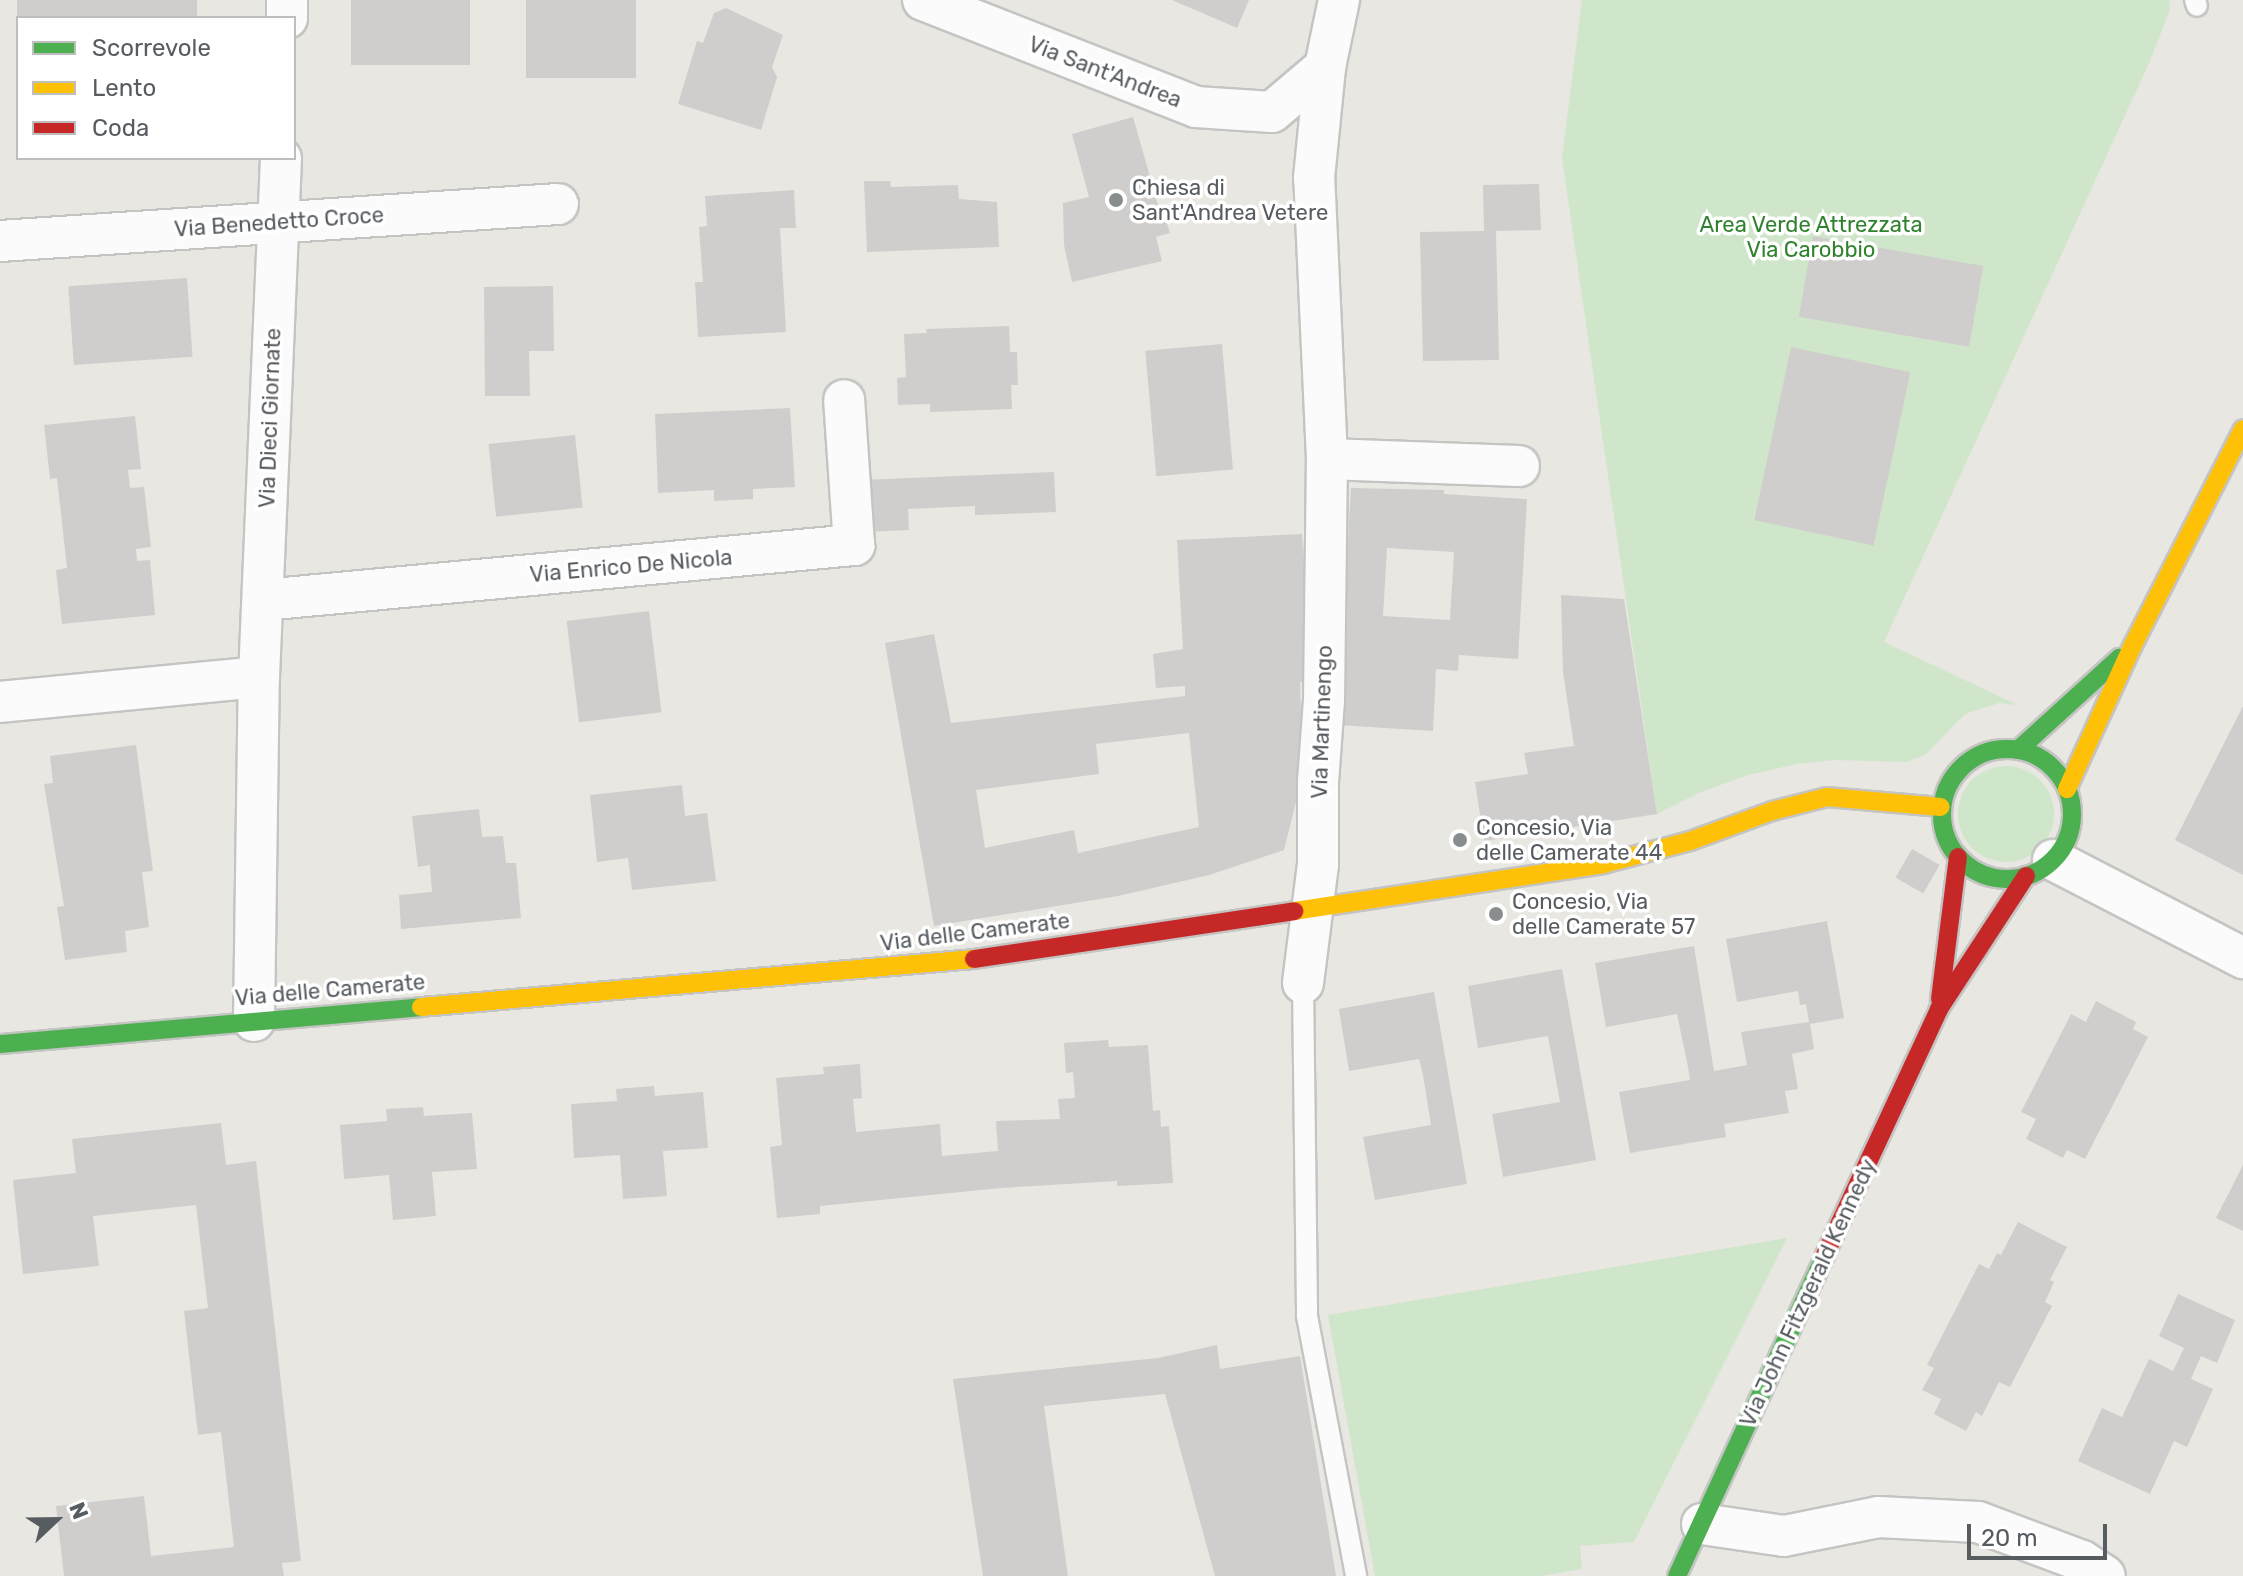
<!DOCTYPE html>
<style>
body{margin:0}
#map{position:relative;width:2243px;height:1576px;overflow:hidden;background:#e8e7e2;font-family:Rubik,sans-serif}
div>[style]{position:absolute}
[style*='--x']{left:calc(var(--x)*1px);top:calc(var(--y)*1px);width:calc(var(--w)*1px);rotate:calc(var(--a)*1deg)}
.green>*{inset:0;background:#d0e6cb}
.round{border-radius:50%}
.building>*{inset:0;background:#d0cecc;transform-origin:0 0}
.roads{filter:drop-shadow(2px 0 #c4c4c3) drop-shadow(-2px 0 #c4c4c3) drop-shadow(0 2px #c4c4c3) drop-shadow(0 -2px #c4c4c3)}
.lane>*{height:20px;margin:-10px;padding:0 10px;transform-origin:10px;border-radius:10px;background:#fcfbfb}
.street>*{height:40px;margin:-20px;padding:0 20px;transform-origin:20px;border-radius:20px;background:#fcfbfb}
.fast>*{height:18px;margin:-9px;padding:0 9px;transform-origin:9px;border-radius:9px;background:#4caf50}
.fast>.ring{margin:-9px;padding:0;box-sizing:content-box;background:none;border:18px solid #4caf50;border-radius:50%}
.slow>*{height:18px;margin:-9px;padding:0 9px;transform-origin:9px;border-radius:9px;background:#ffc107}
.jam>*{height:18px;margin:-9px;padding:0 9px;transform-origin:9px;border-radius:9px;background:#c62828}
.dots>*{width:22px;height:22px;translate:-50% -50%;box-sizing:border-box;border:4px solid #fff;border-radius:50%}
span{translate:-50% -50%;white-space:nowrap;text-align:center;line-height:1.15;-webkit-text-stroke:7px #fff;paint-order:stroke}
.street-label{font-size:22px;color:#575c61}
.poi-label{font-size:22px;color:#575c61}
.left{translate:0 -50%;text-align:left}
.park-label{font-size:22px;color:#31822e}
.legend{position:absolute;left:16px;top:16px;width:280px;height:144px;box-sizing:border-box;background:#fff;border:2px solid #bcbec0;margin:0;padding:10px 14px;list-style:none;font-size:24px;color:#575c61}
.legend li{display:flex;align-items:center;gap:16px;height:40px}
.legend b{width:40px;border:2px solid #bcbec0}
.north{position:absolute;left:16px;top:1480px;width:80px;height:80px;-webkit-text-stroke:6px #fff;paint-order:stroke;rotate:68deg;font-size:22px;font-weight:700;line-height:32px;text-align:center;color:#575c61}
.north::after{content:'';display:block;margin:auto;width:28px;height:36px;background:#575c61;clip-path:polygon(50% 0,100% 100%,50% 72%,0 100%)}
.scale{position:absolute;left:1967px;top:1524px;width:140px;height:36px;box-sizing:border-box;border:4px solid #575c61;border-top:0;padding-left:10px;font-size:24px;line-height:28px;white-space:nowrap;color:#575c61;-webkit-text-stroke:6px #fff;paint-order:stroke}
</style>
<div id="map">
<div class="green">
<div style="clip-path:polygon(1582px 0,2169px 0,2170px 10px,2149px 63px,1884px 642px,2018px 705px,1999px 703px,1965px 714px,1925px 755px,1907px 762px,1833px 760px,1797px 764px,1748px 775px,1701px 792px,1657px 814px,1562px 158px)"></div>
<div class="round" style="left:1958px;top:766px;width:96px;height:96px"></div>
<div style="clip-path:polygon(1787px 1238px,1634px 1542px,1580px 1546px,1582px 1569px,1541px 1576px,1375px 1576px,1328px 1315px)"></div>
</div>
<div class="building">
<div style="left:17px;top:0;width:180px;height:18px"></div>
<div style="left:351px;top:0;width:119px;height:65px"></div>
<div style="left:526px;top:0;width:110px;height:78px"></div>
<div style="clip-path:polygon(1172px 0,1249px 0,1237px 28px)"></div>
<div style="clip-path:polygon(726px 8px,783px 35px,772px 67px,777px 77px,761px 130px,678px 104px,697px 41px,703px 43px,714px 13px)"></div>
<div style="clip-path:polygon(1133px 117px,1160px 212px,1163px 211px,1170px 233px,1156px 237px,1162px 261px,1072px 282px,1064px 245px,1063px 203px,1089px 197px,1072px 134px)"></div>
<div style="clip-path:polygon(864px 181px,890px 181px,891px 187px,958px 185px,959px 199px,997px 202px,999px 247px,867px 252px)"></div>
<div style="clip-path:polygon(1539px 184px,1541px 230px,1496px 231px,1499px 360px,1423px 361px,1420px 232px,1484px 231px,1483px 185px)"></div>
<div style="clip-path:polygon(794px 190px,796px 228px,780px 228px,786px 332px,698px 337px,695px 282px,703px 282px,699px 227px,707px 226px,705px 196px)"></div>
<div style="left:1813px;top:236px;width:173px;height:82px;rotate:10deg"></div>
<div style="left:187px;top:278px;width:79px;height:119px;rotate:86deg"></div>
<div style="clip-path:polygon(553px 286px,554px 351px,529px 351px,530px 396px,485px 396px,484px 287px)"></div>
<div style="clip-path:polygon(1009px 326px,1010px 352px,1017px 352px,1018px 385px,1011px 385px,1012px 409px,930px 412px,930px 404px,898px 405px,897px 378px,906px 377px,904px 334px,927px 333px,926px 329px)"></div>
<div style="left:1222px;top:344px;width:126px;height:77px;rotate:85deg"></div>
<div style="left:1791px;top:347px;width:122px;height:177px;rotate:12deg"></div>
<div style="clip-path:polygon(790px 408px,795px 487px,753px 489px,753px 499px,714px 501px,714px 490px,658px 493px,655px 414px)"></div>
<div style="clip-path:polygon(135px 416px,141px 469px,128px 470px,130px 488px,144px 487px,151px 547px,136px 549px,137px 561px,150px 560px,155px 615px,62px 624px,56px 570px,67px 568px,57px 478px,50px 479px,44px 425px)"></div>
<div style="left:575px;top:435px;width:73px;height:87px;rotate:84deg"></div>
<div style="clip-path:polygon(1054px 472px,1056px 512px,975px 515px,975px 506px,908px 509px,909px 530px,864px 532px,862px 480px)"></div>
<div style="clip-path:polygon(evenodd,1351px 488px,1444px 490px,1444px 494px,1527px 499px,1518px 659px,1459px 655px,1458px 671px,1436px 669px,1433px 731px,1337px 725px,1351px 488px,1387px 548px,1454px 552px,1450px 620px,1383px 616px,1387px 548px)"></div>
<div style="clip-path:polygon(evenodd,1302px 534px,1309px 681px,1300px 682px,1303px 774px,1284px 850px,1209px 875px,1118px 896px,934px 926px,885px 643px,934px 634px,951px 723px,1185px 696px,1185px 686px,1156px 688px,1153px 654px,1183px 649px,1177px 540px,1302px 534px,1189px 733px,1199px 827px,1078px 853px,1074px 830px,985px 848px,976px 790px,1099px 774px,1096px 744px,1189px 733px)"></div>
<div style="clip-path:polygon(1561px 595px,1624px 599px,1657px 814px,1484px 841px,1475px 782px,1528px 774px,1524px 753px,1574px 746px,1563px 672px)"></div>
<div style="left:649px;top:611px;width:102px;height:83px;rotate:83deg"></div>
<div style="clip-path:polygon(2243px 706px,2243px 875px,2175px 840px)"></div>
<div style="clip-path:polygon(136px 745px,153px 871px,142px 872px,149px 927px,125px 931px,127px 952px,65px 960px,57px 907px,64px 906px,44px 784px,53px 783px,50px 756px)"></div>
<div style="clip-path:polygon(682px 785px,685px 816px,707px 813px,716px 881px,632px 890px,628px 858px,597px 862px,590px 795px)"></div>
<div style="clip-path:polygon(479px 809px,482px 837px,503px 836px,506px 863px,516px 863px,521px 918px,401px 929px,399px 895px,432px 892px,430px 865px,418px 867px,412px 816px)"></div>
<div style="left:1912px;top:849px;width:32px;height:33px;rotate:30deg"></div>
<div style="clip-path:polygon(1827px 921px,1844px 1018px,1810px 1024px,1814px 1049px,1792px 1054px,1798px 1089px,1785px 1091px,1789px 1113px,1724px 1124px,1726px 1137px,1630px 1153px,1619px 1092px,1690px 1080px,1688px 1067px,1677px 1014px,1606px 1027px,1595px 963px,1694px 946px,1714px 1071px,1747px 1065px,1741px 1032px,1809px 1022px,1806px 1004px,1800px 1005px,1798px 991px,1737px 1002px,1726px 939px)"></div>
<div style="clip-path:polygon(1562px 969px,1596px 1160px,1503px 1177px,1492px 1114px,1560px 1102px,1548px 1036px,1478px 1048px,1468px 986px)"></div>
<div style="clip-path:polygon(1434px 992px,1467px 1184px,1375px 1200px,1363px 1137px,1431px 1125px,1423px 1075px,1419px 1059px,1349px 1071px,1339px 1009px)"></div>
<div style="clip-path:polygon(2096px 1001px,2136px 1022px,2133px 1029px,2148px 1037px,2085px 1159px,2067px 1150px,2063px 1158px,2026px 1139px,2036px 1119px,2021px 1112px,2071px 1014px,2086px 1022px)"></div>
<div style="clip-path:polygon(1108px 1040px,1109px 1047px,1148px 1045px,1153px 1111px,1160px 1110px,1161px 1127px,1169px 1126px,1173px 1183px,1117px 1186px,1117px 1181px,1001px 1188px,820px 1206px,820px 1214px,777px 1218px,770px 1147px,782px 1145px,776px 1078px,824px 1074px,823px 1067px,860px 1064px,862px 1098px,853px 1099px,856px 1132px,940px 1124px,942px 1156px,998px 1151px,996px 1121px,1060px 1119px,1058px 1099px,1075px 1098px,1073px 1072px,1066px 1073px,1064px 1043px)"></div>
<div style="clip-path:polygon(654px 1086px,655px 1096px,703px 1092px,708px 1148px,663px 1151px,667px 1196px,623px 1199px,620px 1155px,574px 1158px,571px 1104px,617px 1101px,616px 1089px)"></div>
<div style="clip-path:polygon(423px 1107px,424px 1116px,472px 1113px,477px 1169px,432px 1172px,436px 1216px,393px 1220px,389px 1175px,344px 1179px,340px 1125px,387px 1121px,386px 1109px)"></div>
<div style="clip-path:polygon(221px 1123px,226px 1165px,256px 1161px,301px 1561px,282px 1563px,284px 1576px,64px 1576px,56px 1506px,144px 1496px,151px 1556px,234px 1547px,221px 1432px,198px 1435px,184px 1311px,208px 1308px,196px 1205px,93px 1216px,99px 1266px,23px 1274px,13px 1180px,76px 1173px,72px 1139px)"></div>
<div style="clip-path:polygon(2243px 1165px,2243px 1231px,2216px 1218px)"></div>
<div style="clip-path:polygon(2018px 1222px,2067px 1247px,2050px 1280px,2054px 1282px,2045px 1302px,2052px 1306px,2010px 1387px,1999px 1382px,1982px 1416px,1976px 1412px,1966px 1431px,1934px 1414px,1941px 1399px,1922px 1390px,1934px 1368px,1927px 1365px,1979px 1264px,1989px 1269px,1997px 1253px,2001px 1255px)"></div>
<div style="clip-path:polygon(2178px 1294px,2235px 1320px,2217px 1363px,2201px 1356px,2191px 1379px,2213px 1389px,2187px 1447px,2174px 1441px,2150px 1494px,2078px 1461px,2102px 1408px,2122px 1417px,2149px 1359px,2173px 1371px,2184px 1348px,2159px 1336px)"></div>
<div style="clip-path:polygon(1217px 1345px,1220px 1369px,1300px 1356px,1336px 1576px,1215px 1576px,1165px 1394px,1044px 1406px,1068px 1576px,983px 1576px,953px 1379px,1158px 1358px)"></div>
</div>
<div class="roads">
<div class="lane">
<div style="--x:2195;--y:0;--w:6;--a:72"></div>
<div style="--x:1303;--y:983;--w:333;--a:89.3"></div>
<div style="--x:1307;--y:1316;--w:265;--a:79.3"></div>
</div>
<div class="street">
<div style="--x:923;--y:0;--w:293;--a:21.4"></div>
<div style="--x:1196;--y:107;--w:76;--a:3.8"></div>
<div style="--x:1272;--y:112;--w:70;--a:-40.3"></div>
<div style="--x:287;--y:18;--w:18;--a:-90"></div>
<div style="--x:0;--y:241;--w:559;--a:-3.79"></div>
<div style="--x:1327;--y:459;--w:192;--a:2.1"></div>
<div style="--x:263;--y:600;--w:594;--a:-5.32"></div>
<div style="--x:854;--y:545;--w:145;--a:-93.9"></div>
<div style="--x:0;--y:702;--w:260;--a:-5.5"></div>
<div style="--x:2053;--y:860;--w:214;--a:27.3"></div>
<div style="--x:1303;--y:983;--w:120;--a:-82.8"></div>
<div style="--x:1318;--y:864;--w:82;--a:-90"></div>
<div style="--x:1318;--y:782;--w:82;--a:-85.8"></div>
<div style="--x:1324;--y:700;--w:241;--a:-89.3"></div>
<div style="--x:1327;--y:459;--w:281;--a:-92.6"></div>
<div style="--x:1314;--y:178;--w:112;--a:-84.3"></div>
<div style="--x:1325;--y:67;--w:68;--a:-78.2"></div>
<div style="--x:254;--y:1021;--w:344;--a:-89.2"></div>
<div style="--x:259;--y:677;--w:519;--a:-87.57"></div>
<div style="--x:1702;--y:1524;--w:83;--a:8.3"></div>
<div style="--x:1784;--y:1536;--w:96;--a:-11.4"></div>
<div style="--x:1878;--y:1517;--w:100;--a:2.9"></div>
<div style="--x:1978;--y:1522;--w:111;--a:20.6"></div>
<div style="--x:2082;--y:1561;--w:27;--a:33"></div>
</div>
<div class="fast">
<div class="ring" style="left:1942px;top:749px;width:112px;height:112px"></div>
<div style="--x:2018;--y:750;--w:137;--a:-42.3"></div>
<div style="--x:0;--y:1044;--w:423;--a:-5"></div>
<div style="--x:1677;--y:1576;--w:353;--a:-65.2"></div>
</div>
<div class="slow">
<div style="--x:2067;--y:789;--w:158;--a:-65.4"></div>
<div style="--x:2133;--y:645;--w:242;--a:-63"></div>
<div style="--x:1294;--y:911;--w:313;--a:-8.6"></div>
<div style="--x:1603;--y:864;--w:90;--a:-14.8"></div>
<div style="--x:1690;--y:841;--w:87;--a:-20.1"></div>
<div style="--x:1772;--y:811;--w:57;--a:-14.3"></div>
<div style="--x:1827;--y:797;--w:114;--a:5"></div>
<div style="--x:421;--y:1007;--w:555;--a:-4.96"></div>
</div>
<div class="jam">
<div style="--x:974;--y:959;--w:324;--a:-8.5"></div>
<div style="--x:1940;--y:999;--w:143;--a:-82.8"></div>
<div style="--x:1825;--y:1255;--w:271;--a:-65.1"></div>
<div style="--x:1939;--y:1009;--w:159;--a:-56.8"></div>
</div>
</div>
<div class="dots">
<div style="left:1116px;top:200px;background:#8a8d8e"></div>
<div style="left:1460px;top:840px;background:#8a8d8e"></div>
<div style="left:1496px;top:914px;background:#8a8d8e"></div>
</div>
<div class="street-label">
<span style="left:1105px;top:72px;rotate:21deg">Via Sant'Andrea</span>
<span style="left:279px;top:222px;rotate:-4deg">Via Benedetto Croce</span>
<span style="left:270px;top:418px;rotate:-88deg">Via Dieci Giornate</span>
<span style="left:631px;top:566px;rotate:-5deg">Via Enrico De Nicola</span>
<span style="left:1322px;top:722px;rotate:-88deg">Via Martinengo</span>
<span style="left:975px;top:932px;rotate:-7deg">Via delle Camerate</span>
<span style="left:330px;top:990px;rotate:-5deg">Via delle Camerate</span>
<span style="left:1808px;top:1293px;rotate:-65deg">Via John Fitzgerald Kennedy</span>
</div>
<div class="poi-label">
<span class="left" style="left:1132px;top:200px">Chiesa di<br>Sant'Andrea Vetere</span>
<span class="left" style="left:1476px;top:840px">Concesio, Via<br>delle Camerate 44</span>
<span class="left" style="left:1512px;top:914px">Concesio, Via<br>delle Camerate 57</span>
</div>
<div class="park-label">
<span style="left:1811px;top:237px">Area Verde Attrezzata<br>Via Carobbio</span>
</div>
<ul class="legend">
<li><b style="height:10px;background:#4caf50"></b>Scorrevole</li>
<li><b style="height:10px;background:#ffc107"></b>Lento</li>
<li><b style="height:10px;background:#c62828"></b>Coda</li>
</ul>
<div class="north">N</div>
<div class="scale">20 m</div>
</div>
